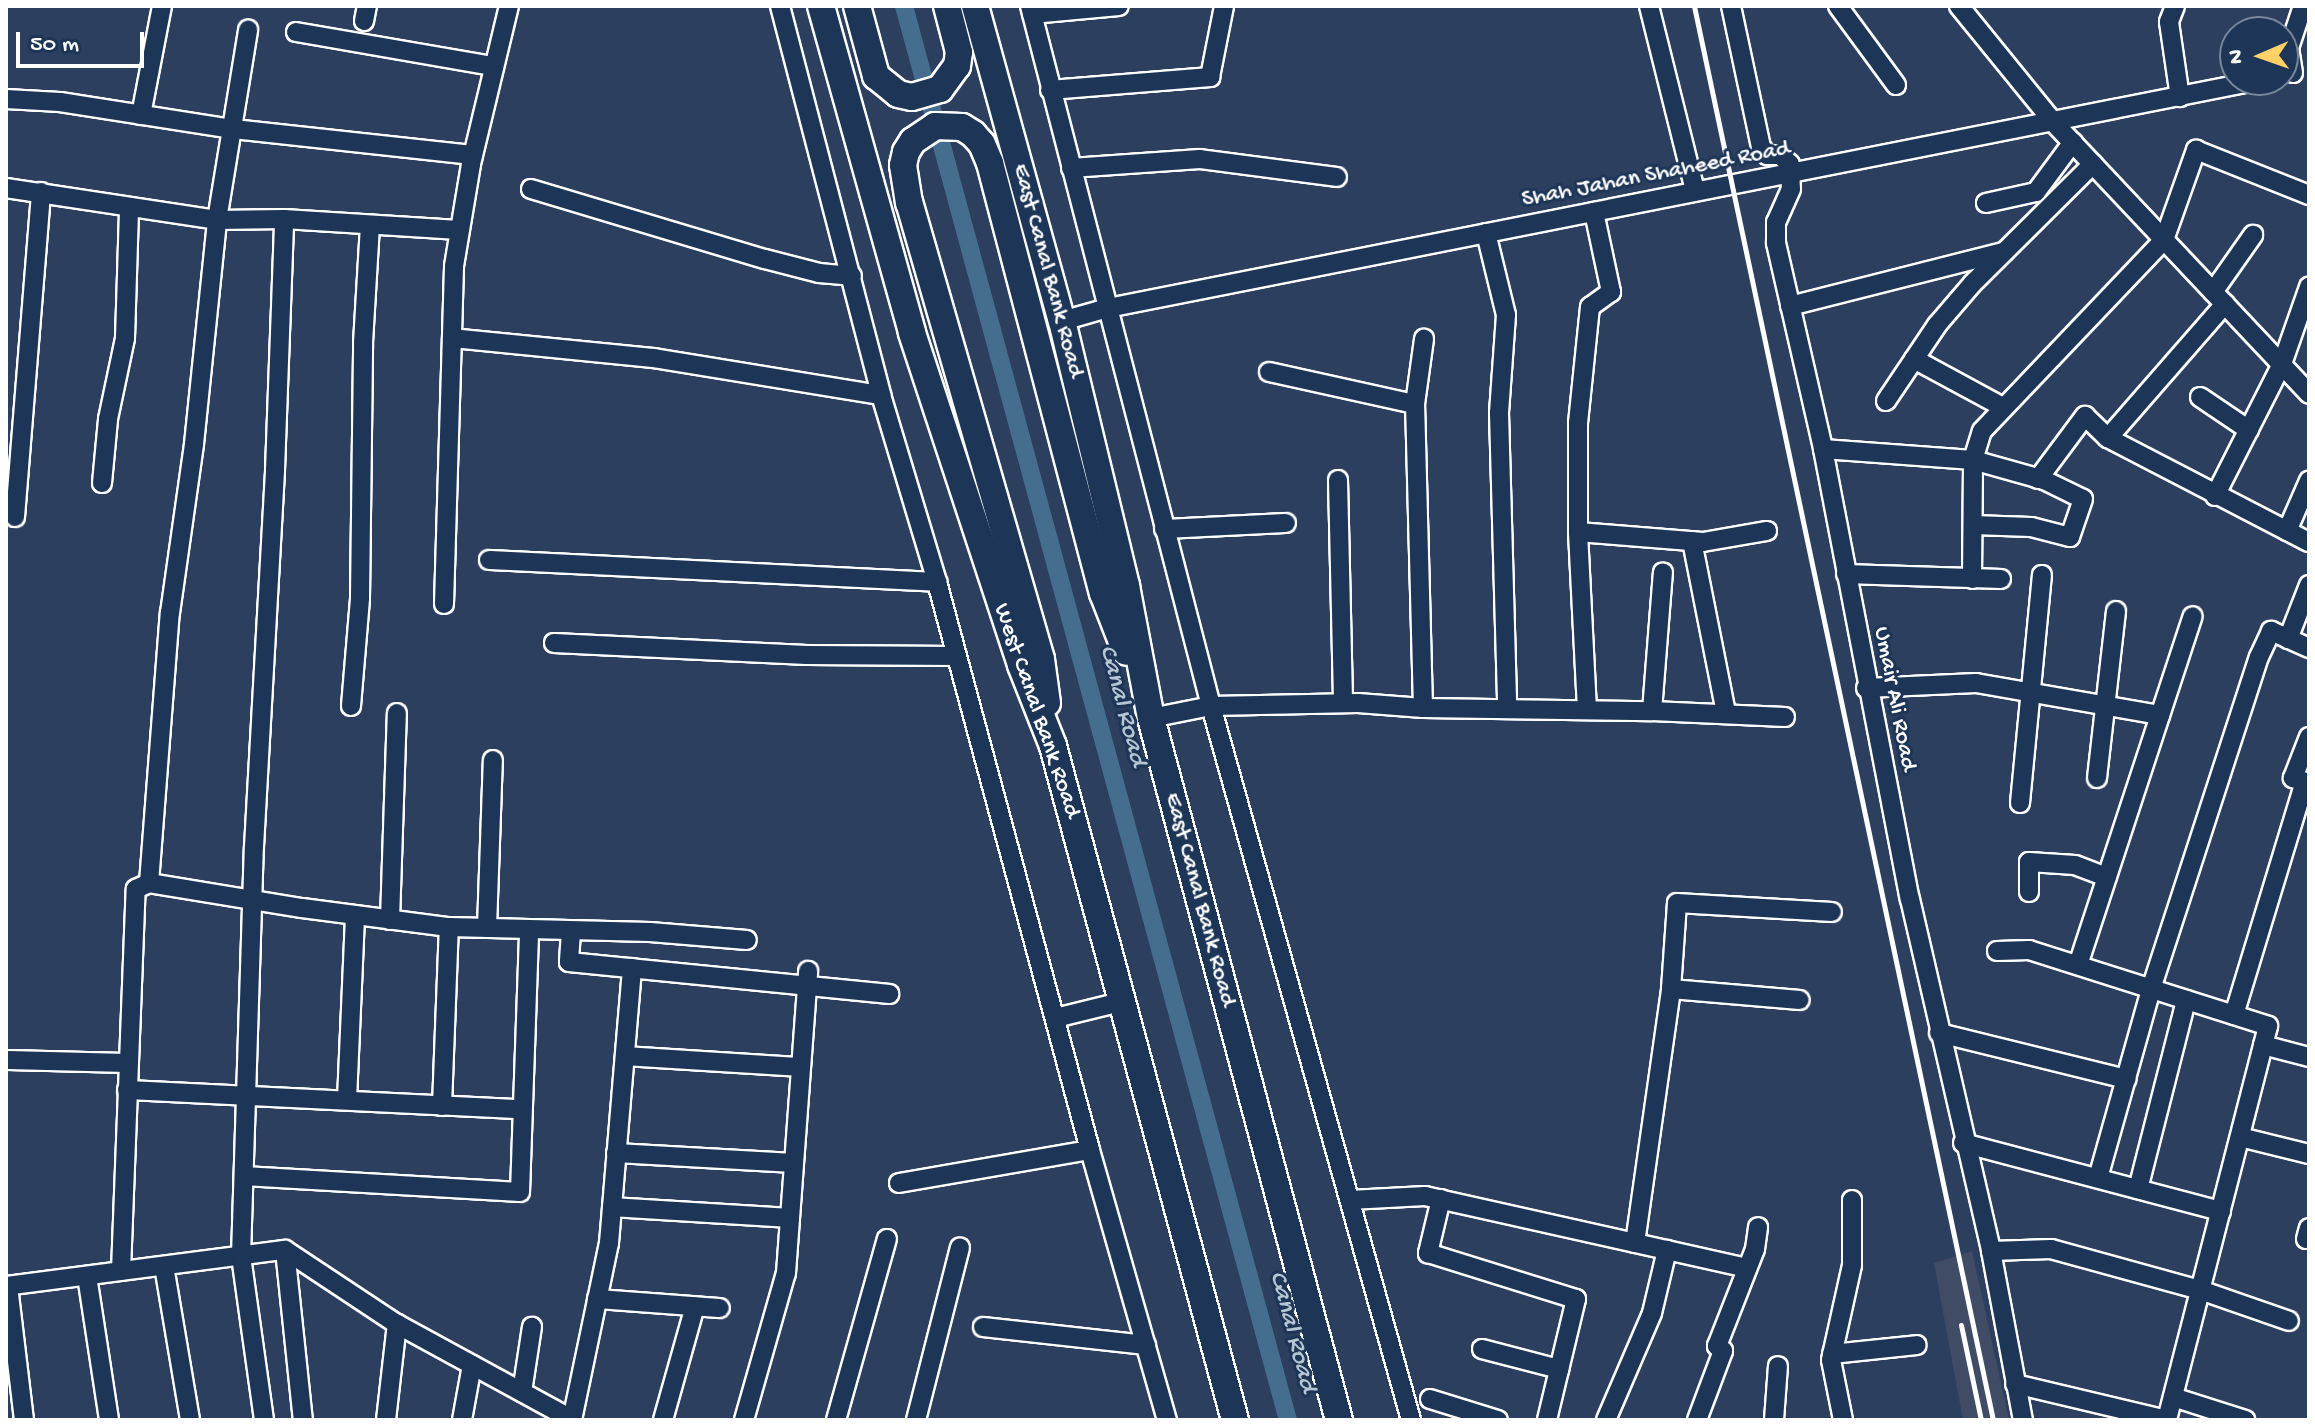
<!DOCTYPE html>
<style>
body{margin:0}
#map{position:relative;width:2315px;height:1426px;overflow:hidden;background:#2d3f5e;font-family:"Gochi Hand",sans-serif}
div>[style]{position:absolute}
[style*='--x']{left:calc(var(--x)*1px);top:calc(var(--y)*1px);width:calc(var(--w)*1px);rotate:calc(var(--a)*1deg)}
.built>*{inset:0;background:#404b66}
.canal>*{height:18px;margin:-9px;padding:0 9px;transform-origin:9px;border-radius:9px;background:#456d8d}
.roads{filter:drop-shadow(2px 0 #fff) drop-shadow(-2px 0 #fff) drop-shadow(0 2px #fff) drop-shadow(0 -2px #fff)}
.minor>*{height:18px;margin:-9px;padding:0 9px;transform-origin:9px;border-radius:9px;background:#1d3557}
.highway>*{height:26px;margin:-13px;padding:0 13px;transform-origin:13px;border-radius:13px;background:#1d3557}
.rail>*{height:5px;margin:-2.5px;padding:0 2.5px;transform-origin:2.5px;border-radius:2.5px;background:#fff}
span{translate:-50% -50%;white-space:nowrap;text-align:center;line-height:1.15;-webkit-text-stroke:6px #1d3557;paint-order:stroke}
.street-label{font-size:24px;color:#fff}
.water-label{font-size:26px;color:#b5c5d1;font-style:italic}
.frame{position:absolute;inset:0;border:8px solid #fff;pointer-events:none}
.north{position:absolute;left:2219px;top:16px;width:80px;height:80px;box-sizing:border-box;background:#1d3557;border:2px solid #77869a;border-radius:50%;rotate:268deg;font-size:22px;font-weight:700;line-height:32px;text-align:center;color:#fff}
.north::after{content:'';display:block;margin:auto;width:28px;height:36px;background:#ffd166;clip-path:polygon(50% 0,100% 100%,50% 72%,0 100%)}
.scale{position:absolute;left:16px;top:32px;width:128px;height:36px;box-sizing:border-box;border:4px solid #fff;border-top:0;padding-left:10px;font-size:24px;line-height:28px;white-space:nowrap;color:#fff;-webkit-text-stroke:6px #1d3557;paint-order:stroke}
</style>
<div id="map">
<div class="built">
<div style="clip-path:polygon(1972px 1251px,2009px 1420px,1963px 1420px,1934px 1263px)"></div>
</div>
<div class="canal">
<div style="--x:904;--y:6;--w:1465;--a:74.81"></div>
</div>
<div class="roads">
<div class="minor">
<div style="--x:780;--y:6;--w:402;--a:75.4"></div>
<div style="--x:881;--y:395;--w:195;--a:73.3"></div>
<div style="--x:937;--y:582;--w:588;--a:74.92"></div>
<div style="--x:1090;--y:1150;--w:281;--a:74.1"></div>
<div style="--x:1030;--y:6;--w:723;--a:75.5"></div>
<div style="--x:1211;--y:706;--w:741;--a:74.35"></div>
<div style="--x:1649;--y:6;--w:191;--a:76"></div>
<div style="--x:1731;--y:6;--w:144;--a:78"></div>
<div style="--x:1761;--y:147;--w:10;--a:53"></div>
<div style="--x:1767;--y:155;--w:13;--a:0"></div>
<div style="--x:1780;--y:155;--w:13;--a:42"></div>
<div style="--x:1790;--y:164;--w:25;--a:88"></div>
<div style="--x:1791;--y:189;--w:36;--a:114"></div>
<div style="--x:1776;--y:222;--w:21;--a:90"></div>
<div style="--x:1776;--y:243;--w:211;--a:77.1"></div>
<div style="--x:1823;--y:449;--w:458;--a:79.1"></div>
<div style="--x:1910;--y:899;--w:361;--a:77"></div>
<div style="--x:1991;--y:1251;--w:172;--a:79.3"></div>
<div style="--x:1838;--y:6;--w:98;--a:53.7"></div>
<div style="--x:1959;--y:6;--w:151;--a:50.9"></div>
<div style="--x:2054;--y:123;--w:372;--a:46.7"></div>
<div style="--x:2175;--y:6;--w:17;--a:111"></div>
<div style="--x:2169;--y:22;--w:76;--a:81.7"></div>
<div style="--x:1032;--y:14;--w:87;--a:-5.3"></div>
<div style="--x:364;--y:21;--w:15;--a:-79"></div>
<div style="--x:296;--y:32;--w:200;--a:9.8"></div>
<div style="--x:2293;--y:73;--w:25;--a:-99"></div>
<div style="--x:2289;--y:48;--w:44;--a:-71.6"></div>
<div style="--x:1050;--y:90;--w:161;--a:-4.6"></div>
<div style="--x:1210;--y:77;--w:72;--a:-78.8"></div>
<div style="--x:6;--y:99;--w:54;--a:3.2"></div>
<div style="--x:60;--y:102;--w:175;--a:8.9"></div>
<div style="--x:233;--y:129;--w:241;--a:6.2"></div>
<div style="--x:141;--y:115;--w:111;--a:-79.1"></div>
<div style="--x:1071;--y:168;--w:129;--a:-4"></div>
<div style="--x:1200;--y:159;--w:138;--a:7.5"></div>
<div style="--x:6;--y:188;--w:213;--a:8.6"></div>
<div style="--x:217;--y:220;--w:67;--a:-0.9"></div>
<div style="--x:284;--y:219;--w:175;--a:3.6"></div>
<div style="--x:531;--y:189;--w:244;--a:16.7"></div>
<div style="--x:765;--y:259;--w:56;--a:14.5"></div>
<div style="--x:819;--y:273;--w:33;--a:5"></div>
<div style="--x:1986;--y:203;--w:51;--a:-12.4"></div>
<div style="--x:2036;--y:192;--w:62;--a:-53.5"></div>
<div style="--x:1486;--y:233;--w:84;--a:76.3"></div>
<div style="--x:1506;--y:315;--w:98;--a:94.1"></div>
<div style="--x:1499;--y:413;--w:294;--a:88.4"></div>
<div style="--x:2213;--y:292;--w:70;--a:-54.9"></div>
<div style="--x:1790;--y:306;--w:221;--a:-14.2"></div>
<div style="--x:1062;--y:321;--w:48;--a:-15.8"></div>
<div style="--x:1108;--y:308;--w:1175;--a:-11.19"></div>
<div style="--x:452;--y:338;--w:203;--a:5.7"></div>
<div style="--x:654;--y:358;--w:230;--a:9.3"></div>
<div style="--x:1914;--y:359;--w:99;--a:28.4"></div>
<div style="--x:1269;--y:372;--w:149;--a:12.4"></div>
<div style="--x:2200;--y:397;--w:59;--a:34"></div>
<div style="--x:1886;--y:401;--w:92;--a:-56.1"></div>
<div style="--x:1937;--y:325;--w:55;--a:-49.4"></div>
<div style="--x:1973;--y:283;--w:169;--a:-44.8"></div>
<div style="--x:2108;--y:438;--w:178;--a:-48.9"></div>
<div style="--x:1823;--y:449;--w:150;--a:4.2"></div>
<div style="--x:1973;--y:460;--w:74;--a:15.7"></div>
<div style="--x:2044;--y:480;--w:43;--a:26"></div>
<div style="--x:2083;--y:499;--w:40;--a:108.9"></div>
<div style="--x:2070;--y:537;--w:40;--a:-165.6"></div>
<div style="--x:2031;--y:527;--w:58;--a:-178"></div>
<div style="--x:2038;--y:479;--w:79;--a:-53.3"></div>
<div style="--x:2085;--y:416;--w:32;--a:44"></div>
<div style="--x:2108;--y:438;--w:226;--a:27.4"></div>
<div style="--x:1338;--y:480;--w:223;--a:88.7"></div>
<div style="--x:102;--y:483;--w:64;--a:-84.6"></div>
<div style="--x:108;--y:419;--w:83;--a:-78.1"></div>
<div style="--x:125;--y:338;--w:130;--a:-88.2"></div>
<div style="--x:2215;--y:496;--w:148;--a:-63.1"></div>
<div style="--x:2282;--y:364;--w:82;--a:-70.7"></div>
<div style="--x:15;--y:517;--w:326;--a:-85.4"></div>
<div style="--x:1164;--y:529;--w:122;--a:-2.8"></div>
<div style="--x:2287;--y:531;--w:55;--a:-66.3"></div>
<div style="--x:1578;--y:532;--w:125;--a:4.6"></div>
<div style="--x:1703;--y:542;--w:65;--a:-9.8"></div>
<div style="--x:1692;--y:541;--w:175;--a:78.8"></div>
<div style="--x:489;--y:560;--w:449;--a:2.8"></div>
<div style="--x:1846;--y:574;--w:155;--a:1.8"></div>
<div style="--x:1972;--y:579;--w:119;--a:-89.5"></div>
<div style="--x:1973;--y:460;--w:30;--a:-73"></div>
<div style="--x:1982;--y:431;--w:264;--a:-46.4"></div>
<div style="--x:2164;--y:240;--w:96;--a:-70.4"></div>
<div style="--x:2196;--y:150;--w:122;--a:21.7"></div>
<div style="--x:444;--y:604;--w:338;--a:-88.3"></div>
<div style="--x:454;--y:266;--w:103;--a:-80.5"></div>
<div style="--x:471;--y:164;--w:163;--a:-76.5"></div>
<div style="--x:2288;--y:639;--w:58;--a:-68.7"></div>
<div style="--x:554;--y:643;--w:253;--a:2.7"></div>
<div style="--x:807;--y:655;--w:150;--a:0.4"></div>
<div style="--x:1866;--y:688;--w:110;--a:-2.6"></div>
<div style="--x:1976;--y:683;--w:187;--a:9.9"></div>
<div style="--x:351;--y:706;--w:108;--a:-85.2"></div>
<div style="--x:360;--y:598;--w:255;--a:-89.3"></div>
<div style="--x:363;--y:343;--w:117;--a:-86.6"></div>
<div style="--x:1423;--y:708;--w:304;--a:-91.5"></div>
<div style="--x:1415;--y:404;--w:66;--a:-82.1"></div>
<div style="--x:1587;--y:710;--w:178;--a:-92.9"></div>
<div style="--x:1578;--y:532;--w:109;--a:-90"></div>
<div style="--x:1578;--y:423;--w:117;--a:-84.1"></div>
<div style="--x:1590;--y:307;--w:26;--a:-36"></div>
<div style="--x:1611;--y:292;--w:82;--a:-102"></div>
<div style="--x:1652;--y:711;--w:139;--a:-85.5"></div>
<div style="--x:1151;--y:718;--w:61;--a:-11.3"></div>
<div style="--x:1211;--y:706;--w:147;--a:-1.2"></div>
<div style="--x:1358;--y:703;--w:65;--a:4.4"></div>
<div style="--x:1423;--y:708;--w:229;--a:0.8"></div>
<div style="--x:1652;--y:711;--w:133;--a:2.6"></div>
<div style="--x:2097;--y:778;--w:168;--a:-83.5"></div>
<div style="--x:2020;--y:803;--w:229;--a:-84.5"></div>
<div style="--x:149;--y:883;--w:271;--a:-85.6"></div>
<div style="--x:170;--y:613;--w:171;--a:-81.9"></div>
<div style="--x:194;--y:444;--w:225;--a:-84.1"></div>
<div style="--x:217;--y:220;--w:193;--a:-80.7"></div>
<div style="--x:2029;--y:892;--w:30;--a:-90"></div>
<div style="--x:2029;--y:862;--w:46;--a:3.7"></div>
<div style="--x:2075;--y:865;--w:34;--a:21"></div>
<div style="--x:390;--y:920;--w:207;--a:-88.1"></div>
<div style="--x:487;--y:928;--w:168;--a:-88"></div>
<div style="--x:571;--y:932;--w:30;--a:94"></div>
<div style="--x:569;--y:962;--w:322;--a:5.7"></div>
<div style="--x:1997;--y:951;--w:32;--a:-2"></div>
<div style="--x:2029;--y:950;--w:251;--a:17.6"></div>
<div style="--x:2268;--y:1026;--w:407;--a:104.4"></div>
<div style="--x:2167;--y:1420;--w:156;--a:-166.7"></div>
<div style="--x:2078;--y:965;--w:367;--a:-71.8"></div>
<div style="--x:1671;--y:989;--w:129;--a:4.9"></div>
<div style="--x:2234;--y:1015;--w:244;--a:-73.1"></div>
<div style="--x:2305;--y:782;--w:13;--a:-162"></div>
<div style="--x:2293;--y:778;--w:44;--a:-68.7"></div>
<div style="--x:1055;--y:1018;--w:71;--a:-13.8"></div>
<div style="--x:1939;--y:1033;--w:193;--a:13.8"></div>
<div style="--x:2263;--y:1045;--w:48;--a:14.6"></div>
<div style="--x:625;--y:1056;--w:176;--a:3.6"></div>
<div style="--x:6;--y:1060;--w:122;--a:1.4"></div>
<div style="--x:127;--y:1090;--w:395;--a:2.8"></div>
<div style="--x:347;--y:1100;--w:185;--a:-87.5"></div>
<div style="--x:442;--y:1106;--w:179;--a:-87.8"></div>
<div style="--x:2240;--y:1137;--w:71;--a:13.8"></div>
<div style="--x:1963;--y:1143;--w:267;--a:14.8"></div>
<div style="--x:616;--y:1153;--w:178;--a:3.2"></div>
<div style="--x:244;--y:1176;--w:276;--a:3.3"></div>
<div style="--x:520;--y:1192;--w:260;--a:-88"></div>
<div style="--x:2098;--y:1178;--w:196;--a:-74.3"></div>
<div style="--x:2151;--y:989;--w:349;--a:-72"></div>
<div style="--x:2259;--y:657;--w:29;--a:-65"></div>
<div style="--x:2271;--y:631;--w:42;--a:24.1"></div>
<div style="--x:899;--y:1183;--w:194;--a:-9.8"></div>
<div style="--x:2138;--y:1189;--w:195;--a:-75.7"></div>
<div style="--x:1441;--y:1199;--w:56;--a:103.5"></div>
<div style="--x:1428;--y:1253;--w:155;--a:17.3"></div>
<div style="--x:1576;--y:1299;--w:124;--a:103.5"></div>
<div style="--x:1350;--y:1200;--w:75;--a:-3.1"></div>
<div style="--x:1425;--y:1196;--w:330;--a:12.6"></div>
<div style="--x:612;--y:1207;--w:178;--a:3.5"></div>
<div style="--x:2306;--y:1239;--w:11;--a:-75"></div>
<div style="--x:1635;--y:1243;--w:257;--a:-81.9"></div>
<div style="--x:1671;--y:989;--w:86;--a:-86"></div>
<div style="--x:1677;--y:903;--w:155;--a:3.3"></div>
<div style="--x:285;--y:1250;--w:171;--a:84"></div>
<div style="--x:1991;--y:1251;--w:60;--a:-1.9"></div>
<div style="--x:2051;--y:1249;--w:155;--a:15.4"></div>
<div style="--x:2200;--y:1290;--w:94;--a:19.2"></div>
<div style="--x:164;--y:1266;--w:156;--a:80.4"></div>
<div style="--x:121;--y:1271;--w:382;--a:-87.8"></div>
<div style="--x:136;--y:889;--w:14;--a:-25"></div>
<div style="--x:149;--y:883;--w:155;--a:9.3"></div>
<div style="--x:302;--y:908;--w:148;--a:7.4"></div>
<div style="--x:449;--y:927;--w:201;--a:1.4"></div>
<div style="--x:650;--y:932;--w:97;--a:4.7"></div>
<div style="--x:87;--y:1276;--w:146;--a:81.3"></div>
<div style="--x:6;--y:1286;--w:281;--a:-7.4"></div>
<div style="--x:285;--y:1250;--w:134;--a:33.5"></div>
<div style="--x:397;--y:1324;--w:200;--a:28.6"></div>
<div style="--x:8;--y:1286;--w:135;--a:83.2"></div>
<div style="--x:597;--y:1299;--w:123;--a:4.2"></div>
<div style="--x:983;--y:1327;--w:164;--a:6.3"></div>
<div style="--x:1482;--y:1349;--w:80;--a:14.6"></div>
<div style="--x:1832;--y:1354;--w:85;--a:-6"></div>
<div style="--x:522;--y:1392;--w:66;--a:-81.3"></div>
<div style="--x:2173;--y:1397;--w:76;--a:17.7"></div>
<div style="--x:1430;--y:1399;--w:71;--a:17.2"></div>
<div style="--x:264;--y:1420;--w:166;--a:-98"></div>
<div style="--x:241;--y:1256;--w:409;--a:-88.2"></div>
<div style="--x:254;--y:847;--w:378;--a:-86.8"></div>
<div style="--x:275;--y:470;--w:251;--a:-87.9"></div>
<div style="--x:386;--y:1420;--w:97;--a:-83.5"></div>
<div style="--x:462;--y:1420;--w:56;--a:-79.7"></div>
<div style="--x:572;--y:1420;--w:181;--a:-78.2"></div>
<div style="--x:609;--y:1243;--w:276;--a:-85.2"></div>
<div style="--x:663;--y:1420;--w:118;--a:-74.3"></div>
<div style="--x:744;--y:1420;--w:153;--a:-74.1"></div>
<div style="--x:786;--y:1273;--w:303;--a:-85.8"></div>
<div style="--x:836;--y:1420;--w:188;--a:-74.3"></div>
<div style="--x:916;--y:1420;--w:178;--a:-75.7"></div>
<div style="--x:1606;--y:1420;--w:116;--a:-66.7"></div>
<div style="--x:1652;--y:1313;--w:65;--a:-76.6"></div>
<div style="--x:1697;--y:1420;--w:74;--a:-69.4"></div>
<div style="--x:1723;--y:1351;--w:8;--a:-140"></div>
<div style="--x:1717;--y:1346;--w:104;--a:-68.6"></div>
<div style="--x:1755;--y:1249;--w:22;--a:-82"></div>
<div style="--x:1774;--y:1420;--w:54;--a:-85.8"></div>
<div style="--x:1843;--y:1420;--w:61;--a:-101.3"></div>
<div style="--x:1831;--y:1360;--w:97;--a:-77.5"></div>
<div style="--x:1852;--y:1265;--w:65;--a:-90"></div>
</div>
<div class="highway">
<div style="--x:821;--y:6;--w:339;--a:74.4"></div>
<div style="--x:912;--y:333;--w:349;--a:71.8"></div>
<div style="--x:1021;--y:665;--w:87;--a:68.4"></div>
<div style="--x:1053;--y:746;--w:698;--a:74.89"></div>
<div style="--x:857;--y:6;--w:73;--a:74.8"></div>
<div style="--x:876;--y:76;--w:28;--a:39"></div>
<div style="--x:898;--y:94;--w:14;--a:12"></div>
<div style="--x:912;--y:97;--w:29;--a:-16"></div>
<div style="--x:940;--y:89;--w:29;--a:-54"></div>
<div style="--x:957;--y:66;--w:14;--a:-82"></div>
<div style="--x:959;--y:52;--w:48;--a:-104.6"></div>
<div style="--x:975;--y:6;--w:327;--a:74.6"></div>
<div style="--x:1062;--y:321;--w:273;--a:76.4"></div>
<div style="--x:1126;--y:586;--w:134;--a:79.3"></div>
<div style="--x:1151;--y:718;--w:727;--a:75.01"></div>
<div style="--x:1047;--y:703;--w:44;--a:-97.8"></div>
<div style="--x:1041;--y:659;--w:475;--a:-106.1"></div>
<div style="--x:909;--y:203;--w:38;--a:-99"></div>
<div style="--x:903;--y:165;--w:13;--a:-77"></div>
<div style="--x:906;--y:152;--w:13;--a:-58"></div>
<div style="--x:913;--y:141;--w:27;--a:-34"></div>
<div style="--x:935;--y:126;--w:27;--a:2"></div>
<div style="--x:962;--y:127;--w:13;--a:32"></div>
<div style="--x:973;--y:134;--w:13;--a:48"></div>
<div style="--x:982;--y:144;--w:21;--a:67"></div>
<div style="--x:990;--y:163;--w:445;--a:75.3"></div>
<div style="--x:1103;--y:593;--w:63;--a:68.7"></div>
</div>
</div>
<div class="rail">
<div style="--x:1694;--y:6;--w:1445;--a:78.06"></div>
<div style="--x:1961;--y:1325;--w:97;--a:78.1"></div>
</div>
<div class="street-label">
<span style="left:1656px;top:175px;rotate:-11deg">Shah Jahan Shaheed Road</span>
<span style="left:1047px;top:271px;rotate:75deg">East Canal Bank Road</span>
<span style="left:1894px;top:699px;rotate:79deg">Umair Ali Road</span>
<span style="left:1036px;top:711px;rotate:71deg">West Canal Bank Road</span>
<span style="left:1199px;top:900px;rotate:75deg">East Canal Bank Road</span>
</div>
<div class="water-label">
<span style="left:1121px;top:706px;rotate:75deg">Canal Road</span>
<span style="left:1291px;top:1332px;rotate:75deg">Canal Road</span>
</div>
<div class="frame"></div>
<div class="north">N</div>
<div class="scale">50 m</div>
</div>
